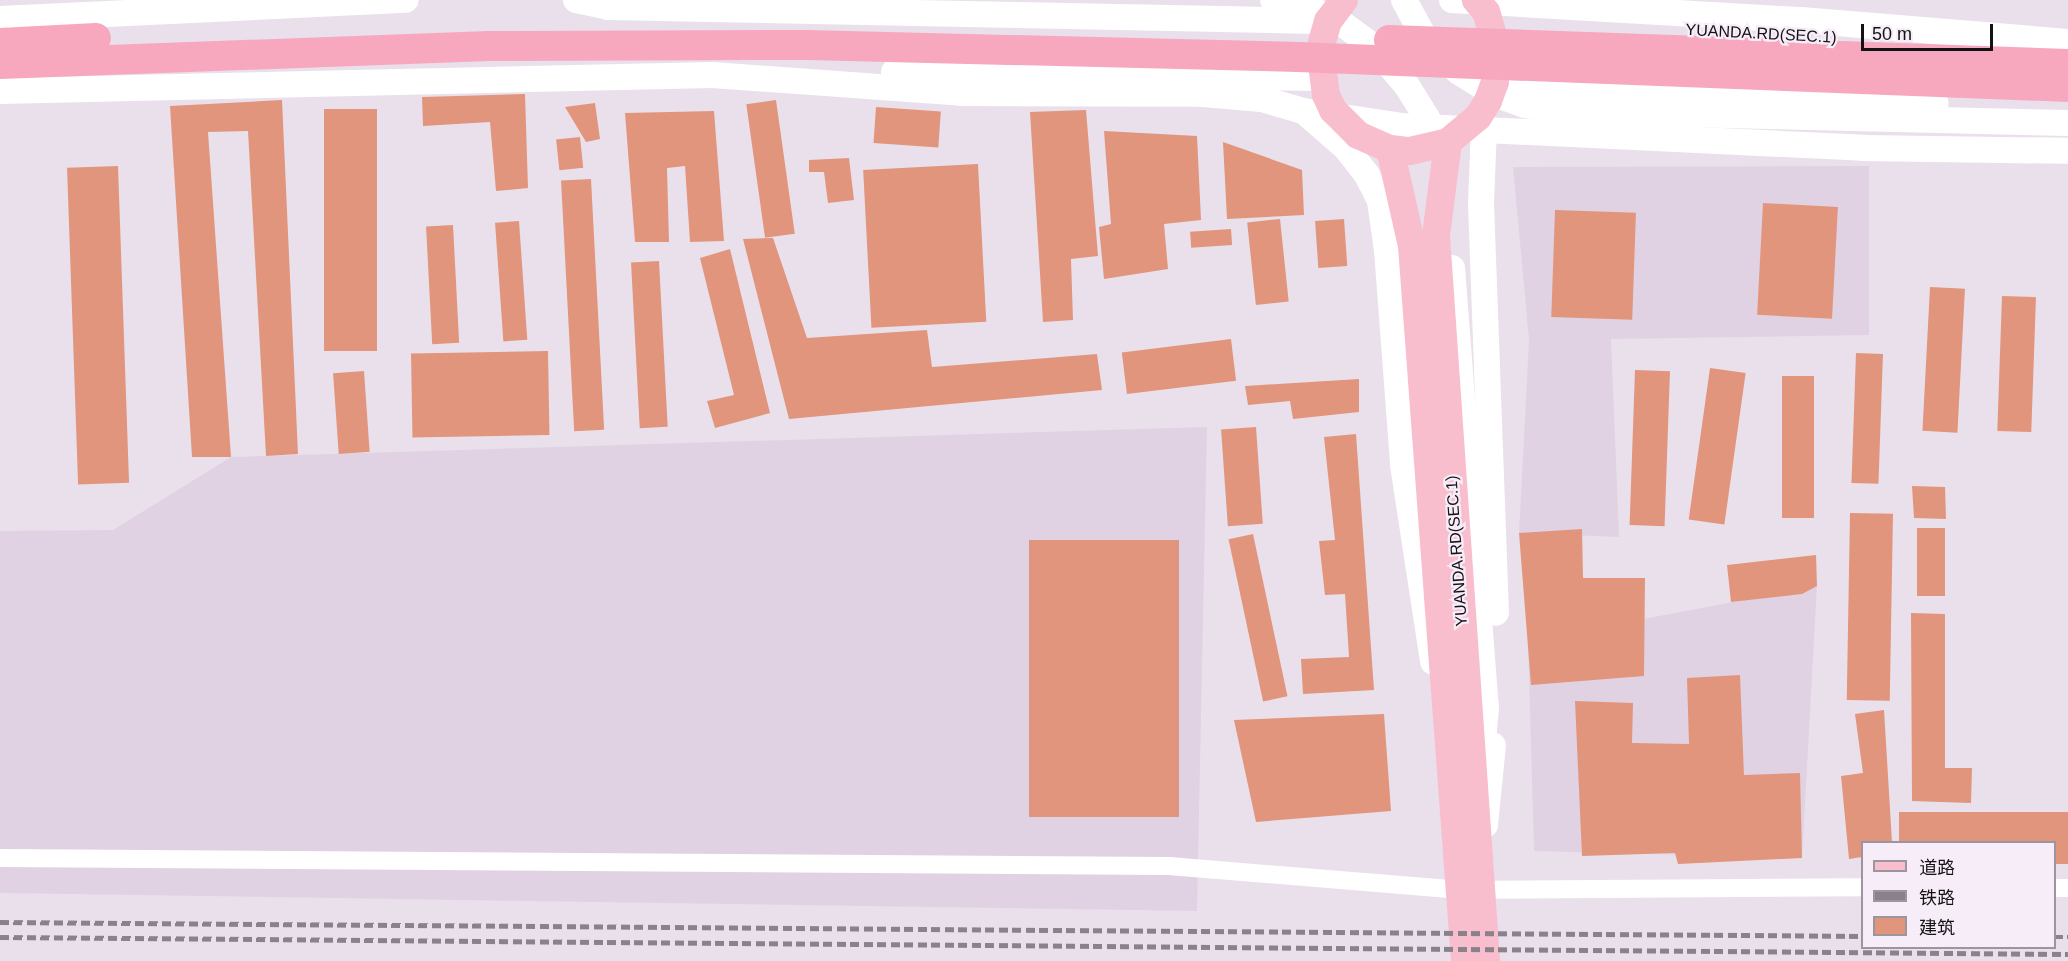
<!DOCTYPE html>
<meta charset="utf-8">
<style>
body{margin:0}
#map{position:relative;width:2068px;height:961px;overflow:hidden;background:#eae0eb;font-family:Arial,"Noto Sans SC",sans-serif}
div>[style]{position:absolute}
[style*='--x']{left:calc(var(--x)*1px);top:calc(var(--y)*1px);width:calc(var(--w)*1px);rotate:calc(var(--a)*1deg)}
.built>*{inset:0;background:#e1d2e3}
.building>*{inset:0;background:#e1957c;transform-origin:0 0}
.minor>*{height:18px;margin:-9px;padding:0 9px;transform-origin:9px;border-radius:9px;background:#fff}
.secondary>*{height:26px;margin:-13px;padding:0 13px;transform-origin:13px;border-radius:13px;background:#fff}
.primary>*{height:28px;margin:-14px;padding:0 14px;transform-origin:14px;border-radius:14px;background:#f9bece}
.trunk>*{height:30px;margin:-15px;padding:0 15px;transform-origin:15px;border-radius:15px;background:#f7a8be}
.rail>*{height:4.5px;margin-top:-2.25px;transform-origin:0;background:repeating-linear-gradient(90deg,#89828a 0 9px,transparent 0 13.5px)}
span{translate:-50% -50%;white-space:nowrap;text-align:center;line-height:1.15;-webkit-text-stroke:4.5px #f7edf8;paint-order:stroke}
.street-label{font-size:16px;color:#151216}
.legend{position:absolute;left:1861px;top:841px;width:195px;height:108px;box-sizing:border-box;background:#f7edf8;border:2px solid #9d959e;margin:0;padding:8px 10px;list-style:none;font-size:18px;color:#151216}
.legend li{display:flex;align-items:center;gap:12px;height:30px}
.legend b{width:30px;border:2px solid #9d959e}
.scale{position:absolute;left:1861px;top:24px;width:132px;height:27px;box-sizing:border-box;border:3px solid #151216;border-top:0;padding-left:8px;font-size:18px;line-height:21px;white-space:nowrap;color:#151216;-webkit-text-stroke:4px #f7edf8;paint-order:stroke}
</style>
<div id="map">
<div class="built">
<div style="clip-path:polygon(1869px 166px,1869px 335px,1611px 339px,1619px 537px,1519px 533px,1529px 340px,1513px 167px)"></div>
<div style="clip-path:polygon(1207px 427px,1197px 911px,0 893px,0 531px,113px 530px,231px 457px)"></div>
<div style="clip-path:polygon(1817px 586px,1802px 858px,1534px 851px,1528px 641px)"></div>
</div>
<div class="building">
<div style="clip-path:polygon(525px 94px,528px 188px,496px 191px,490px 122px,423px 126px,422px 97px)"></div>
<div style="clip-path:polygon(282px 100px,298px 454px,266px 456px,248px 131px,208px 132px,231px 457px,192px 457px,170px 106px)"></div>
<div style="left:776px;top:100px;width:135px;height:30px;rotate:82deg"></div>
<div style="clip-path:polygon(595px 103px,600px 139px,586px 142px,565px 107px)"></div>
<div style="left:876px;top:107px;width:65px;height:36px;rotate:4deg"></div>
<div style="left:324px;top:109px;width:53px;height:242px"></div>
<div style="clip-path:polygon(1086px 110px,1098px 256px,1071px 259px,1073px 320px,1043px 322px,1030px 112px)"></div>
<div style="clip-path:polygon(714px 111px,724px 241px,690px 242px,685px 166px,667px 168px,669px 242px,635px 242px,625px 113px)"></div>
<div style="clip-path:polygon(1104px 131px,1197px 136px,1201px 220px,1164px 224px,1168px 269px,1104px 279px,1099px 227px,1111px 224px)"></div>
<div style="left:580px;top:137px;width:31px;height:24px;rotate:84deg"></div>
<div style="clip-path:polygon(1223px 142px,1302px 170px,1304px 215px,1227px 219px)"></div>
<div style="clip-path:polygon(849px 158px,854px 200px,828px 203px,824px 172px,809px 172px,809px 160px)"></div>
<div style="left:978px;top:164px;width:158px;height:115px;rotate:87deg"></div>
<div style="left:118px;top:166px;width:317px;height:51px;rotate:88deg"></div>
<div style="left:591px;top:179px;width:251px;height:30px;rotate:87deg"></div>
<div style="left:1763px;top:203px;width:75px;height:112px;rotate:3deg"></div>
<div style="left:1555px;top:210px;width:81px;height:107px;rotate:2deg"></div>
<div style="left:1280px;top:219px;width:83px;height:33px;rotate:84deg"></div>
<div style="left:1344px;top:219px;width:47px;height:29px;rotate:86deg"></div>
<div style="left:519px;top:221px;width:119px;height:24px;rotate:86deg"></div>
<div style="left:453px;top:225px;width:118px;height:27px;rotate:87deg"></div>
<div style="left:1231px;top:229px;width:16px;height:41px;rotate:86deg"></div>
<div style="clip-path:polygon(773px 238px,807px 338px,927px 330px,932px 367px,1097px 354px,1102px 390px,789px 419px,743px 239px)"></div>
<div style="clip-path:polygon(730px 249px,770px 413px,715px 428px,707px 401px,734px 395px,700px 258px)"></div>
<div style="left:659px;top:261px;width:166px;height:28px;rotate:87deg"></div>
<div style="left:1930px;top:287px;width:35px;height:144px;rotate:3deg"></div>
<div style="left:2002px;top:296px;width:34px;height:135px;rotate:2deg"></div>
<div style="left:1231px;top:339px;width:42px;height:110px;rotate:83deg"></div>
<div style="left:548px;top:351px;width:84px;height:137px;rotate:89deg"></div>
<div style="left:1856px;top:353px;width:27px;height:130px;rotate:2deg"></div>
<div style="left:1710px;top:368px;width:36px;height:153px;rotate:8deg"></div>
<div style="left:1635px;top:370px;width:35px;height:155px;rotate:2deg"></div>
<div style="left:364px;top:371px;width:81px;height:31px;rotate:86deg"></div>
<div style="left:1782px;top:376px;width:32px;height:142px"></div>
<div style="clip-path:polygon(1359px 379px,1359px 412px,1293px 419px,1290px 401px,1248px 405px,1245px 386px)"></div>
<div style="left:1256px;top:427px;width:97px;height:35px;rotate:86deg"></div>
<div style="clip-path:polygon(1356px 434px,1374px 690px,1303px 694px,1301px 659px,1349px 657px,1345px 594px,1325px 595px,1319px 541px,1335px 540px,1324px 437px)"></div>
<div style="clip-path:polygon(1912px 486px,1945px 487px,1946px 519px,1914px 518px)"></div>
<div style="left:1850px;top:513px;width:43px;height:187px;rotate:1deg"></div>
<div style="left:1917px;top:528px;width:28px;height:68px"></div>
<div style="clip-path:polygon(1582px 529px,1583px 578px,1645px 578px,1644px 676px,1531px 685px,1519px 533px)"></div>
<div style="left:1253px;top:534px;width:166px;height:25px;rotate:78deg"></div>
<div style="left:1179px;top:540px;width:277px;height:150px;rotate:90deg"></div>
<div style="clip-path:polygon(1816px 555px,1817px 586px,1802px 594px,1731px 602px,1727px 565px)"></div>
<div style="clip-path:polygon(1911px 613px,1945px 614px,1945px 768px,1972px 768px,1971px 803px,1912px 801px)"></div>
<div style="clip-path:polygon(1740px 675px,1744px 775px,1800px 773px,1802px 858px,1678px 864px,1675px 853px,1582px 856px,1575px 701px,1633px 703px,1632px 743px,1689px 744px,1687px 678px)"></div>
<div style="clip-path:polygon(1884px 710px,1892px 842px,1862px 842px,1862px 857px,1849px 859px,1841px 776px,1863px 773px,1855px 714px)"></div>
<div style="clip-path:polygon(1384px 714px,1391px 811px,1256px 822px,1234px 720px)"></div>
<div style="clip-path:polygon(1899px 812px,2068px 812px,2068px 864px,2054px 864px,2054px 842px,1899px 842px)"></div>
</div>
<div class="minor">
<div style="--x:0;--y:858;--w:1169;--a:0.39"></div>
<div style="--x:1169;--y:866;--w:291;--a:4.7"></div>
<div style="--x:1459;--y:890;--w:403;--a:-0.4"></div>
<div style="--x:2054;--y:888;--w:14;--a:0"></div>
</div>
<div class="secondary">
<div style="--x:576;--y:0;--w:33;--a:12"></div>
<div style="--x:608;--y:7;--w:711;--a:1.13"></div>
<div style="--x:1273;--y:0;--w:33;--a:11"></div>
<div style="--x:1305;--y:6;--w:43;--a:26"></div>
<div style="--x:1344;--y:25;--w:37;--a:36"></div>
<div style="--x:1374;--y:47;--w:51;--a:49.8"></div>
<div style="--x:1407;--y:86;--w:38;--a:58"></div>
<div style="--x:1427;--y:118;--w:23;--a:70"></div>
<div style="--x:1404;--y:0;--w:52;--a:61.5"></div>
<div style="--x:1429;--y:46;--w:40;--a:41"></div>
<div style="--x:1459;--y:72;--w:39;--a:32"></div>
<div style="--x:1492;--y:93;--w:35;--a:20"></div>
<div style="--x:1525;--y:105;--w:36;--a:9"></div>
<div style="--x:1561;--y:111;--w:507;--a:1.36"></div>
<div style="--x:1452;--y:0;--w:350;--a:3.3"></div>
<div style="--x:1801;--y:20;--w:268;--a:4.7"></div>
<div style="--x:0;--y:19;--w:406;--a:-2.7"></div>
<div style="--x:894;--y:72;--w:427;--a:0.8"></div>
<div style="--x:1495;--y:82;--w:441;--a:2.7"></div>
<div style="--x:0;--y:91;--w:712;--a:-1.29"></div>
<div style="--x:712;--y:75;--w:250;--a:4.1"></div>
<div style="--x:961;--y:93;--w:242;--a:0.2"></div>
<div style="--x:1203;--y:94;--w:59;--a:4.8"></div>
<div style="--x:1262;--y:99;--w:43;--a:16.3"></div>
<div style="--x:1303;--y:111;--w:99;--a:8.7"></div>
<div style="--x:1401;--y:126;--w:463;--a:2.7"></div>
<div style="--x:1863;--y:148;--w:205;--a:0.8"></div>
<div style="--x:1308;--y:115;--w:50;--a:41"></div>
<div style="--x:1346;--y:148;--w:34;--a:52"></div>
<div style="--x:1367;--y:175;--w:29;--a:63"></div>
<div style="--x:1380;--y:201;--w:49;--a:81.9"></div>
<div style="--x:1387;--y:250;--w:216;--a:85.7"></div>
<div style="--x:1403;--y:465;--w:199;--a:81.3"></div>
<div style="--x:1484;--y:128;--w:76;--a:92.3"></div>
<div style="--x:1481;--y:204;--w:409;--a:87.9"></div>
<div style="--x:1452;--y:268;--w:440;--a:85.6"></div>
<div style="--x:1486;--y:707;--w:57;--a:95"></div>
<div style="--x:1485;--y:825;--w:80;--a:-84.3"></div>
</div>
<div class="primary">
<div style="--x:1344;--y:0;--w:26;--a:127"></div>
<div style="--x:1328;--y:21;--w:29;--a:106"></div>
<div style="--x:1320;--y:49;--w:46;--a:82.6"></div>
<div style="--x:1326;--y:95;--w:17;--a:65"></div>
<div style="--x:1333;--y:110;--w:35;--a:45"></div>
<div style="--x:1358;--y:135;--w:35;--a:24"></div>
<div style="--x:1390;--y:149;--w:20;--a:6"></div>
<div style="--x:1410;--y:151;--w:39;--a:-13"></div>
<div style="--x:1448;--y:142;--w:39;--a:-40"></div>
<div style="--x:1478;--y:117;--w:19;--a:-58"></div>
<div style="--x:1488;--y:101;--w:20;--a:-70"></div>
<div style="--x:1495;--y:82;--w:36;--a:-88"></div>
<div style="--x:1496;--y:46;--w:35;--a:-106"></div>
<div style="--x:1486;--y:12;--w:16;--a:-130"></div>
<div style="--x:1448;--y:142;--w:95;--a:97.3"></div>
<div style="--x:1436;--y:236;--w:727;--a:86.05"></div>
<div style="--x:1390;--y:149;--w:99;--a:77.2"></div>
<div style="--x:1412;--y:246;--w:717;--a:85.76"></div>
</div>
<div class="trunk">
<div style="--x:1389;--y:40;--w:679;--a:2.02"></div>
<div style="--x:0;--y:43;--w:96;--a:-3"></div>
<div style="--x:0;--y:64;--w:489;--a:-2.1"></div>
<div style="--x:489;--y:46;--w:318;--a:-0.2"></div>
<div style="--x:807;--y:45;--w:491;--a:1.4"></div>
<div style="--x:1298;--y:57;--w:771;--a:2.23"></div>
</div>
<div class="rail">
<div style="--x:0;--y:922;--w:1862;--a:0.43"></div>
<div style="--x:0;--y:937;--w:2068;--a:0.47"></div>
<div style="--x:2054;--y:937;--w:14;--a:0"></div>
</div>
<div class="street-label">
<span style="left:1761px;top:34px;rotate:3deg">YUANDA.RD(SEC.1)</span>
<span style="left:1457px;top:551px;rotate:-94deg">YUANDA.RD(SEC.1)</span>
</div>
<ul class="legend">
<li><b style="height:8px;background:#f9bece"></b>道路</li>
<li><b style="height:8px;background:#89828a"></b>铁路</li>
<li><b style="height:16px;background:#e1957c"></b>建筑</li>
</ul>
<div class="scale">50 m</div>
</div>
